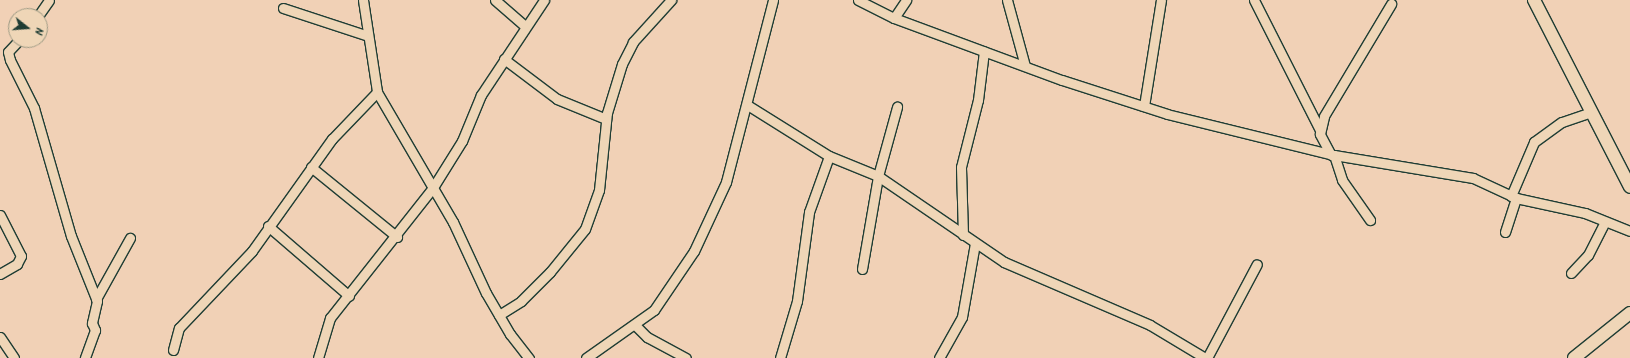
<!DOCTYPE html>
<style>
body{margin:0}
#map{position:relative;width:1630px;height:358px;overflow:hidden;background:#f1d1b6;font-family:Kalam,sans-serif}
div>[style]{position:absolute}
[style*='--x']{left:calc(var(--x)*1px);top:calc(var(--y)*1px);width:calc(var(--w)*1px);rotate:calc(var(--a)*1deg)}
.roads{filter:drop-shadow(1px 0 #1f3d34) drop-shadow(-1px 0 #1f3d34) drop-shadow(0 1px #1f3d34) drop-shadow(0 -1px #1f3d34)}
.minor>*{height:9px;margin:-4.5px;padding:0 4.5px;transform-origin:4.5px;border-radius:4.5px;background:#efd6b7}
.major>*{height:12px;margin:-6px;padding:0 6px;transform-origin:6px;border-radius:6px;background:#efd6b7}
span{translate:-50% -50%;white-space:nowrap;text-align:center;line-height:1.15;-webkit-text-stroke:4px #efd6b7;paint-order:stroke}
.north{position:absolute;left:8px;top:8px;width:40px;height:40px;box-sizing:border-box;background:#efd6b7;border:1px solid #9c9983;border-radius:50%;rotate:107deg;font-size:11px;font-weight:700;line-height:16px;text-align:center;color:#1f3d34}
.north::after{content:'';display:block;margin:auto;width:14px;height:18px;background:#1f3d34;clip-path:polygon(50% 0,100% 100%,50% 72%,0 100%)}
</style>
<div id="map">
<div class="roads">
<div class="minor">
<div style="--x:363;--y:0;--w:93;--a:81.3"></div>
<div style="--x:377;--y:92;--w:151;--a:59.7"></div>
<div style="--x:453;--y:222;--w:78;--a:65.1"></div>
<div style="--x:486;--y:293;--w:48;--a:59.7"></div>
<div style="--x:510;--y:334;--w:31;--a:52"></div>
<div style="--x:495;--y:0;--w:40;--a:41"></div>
<div style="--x:858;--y:0;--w:40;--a:26.6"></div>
<div style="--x:894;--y:18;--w:179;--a:20.3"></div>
<div style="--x:1062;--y:80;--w:110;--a:17.9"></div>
<div style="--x:1167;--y:114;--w:172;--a:13.8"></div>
<div style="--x:1334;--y:155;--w:141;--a:9.4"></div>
<div style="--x:1473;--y:178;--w:47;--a:24.9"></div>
<div style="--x:1516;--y:198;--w:71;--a:12.3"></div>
<div style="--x:1585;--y:213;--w:48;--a:21.8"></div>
<div style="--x:1007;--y:0;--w:68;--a:74.7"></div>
<div style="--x:1254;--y:0;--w:146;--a:63.1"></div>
<div style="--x:283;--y:8;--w:89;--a:18.2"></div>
<div style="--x:38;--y:16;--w:19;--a:-55"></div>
<div style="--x:894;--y:18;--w:22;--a:-56"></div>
<div style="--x:19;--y:40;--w:16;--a:133"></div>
<div style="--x:8;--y:52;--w:8;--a:76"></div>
<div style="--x:10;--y:60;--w:54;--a:63.4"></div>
<div style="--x:34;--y:108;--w:133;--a:73.9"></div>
<div style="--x:71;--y:236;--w:70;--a:68.2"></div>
<div style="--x:97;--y:301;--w:23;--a:103"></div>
<div style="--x:92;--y:323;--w:8;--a:67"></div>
<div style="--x:95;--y:330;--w:30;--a:110"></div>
<div style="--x:504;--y:59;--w:66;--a:37"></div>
<div style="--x:557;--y:99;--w:53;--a:22.2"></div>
<div style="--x:749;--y:106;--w:94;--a:32"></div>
<div style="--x:829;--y:156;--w:53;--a:22.2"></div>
<div style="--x:878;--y:176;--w:153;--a:34.3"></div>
<div style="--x:1004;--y:262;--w:159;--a:23.3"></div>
<div style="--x:1150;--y:325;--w:64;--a:31"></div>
<div style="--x:1144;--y:106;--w:107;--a:-80.9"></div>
<div style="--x:1331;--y:155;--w:24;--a:-118"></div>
<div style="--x:1320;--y:134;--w:18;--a:-77"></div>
<div style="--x:1324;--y:116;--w:131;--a:-59.1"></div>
<div style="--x:1334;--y:155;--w:26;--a:72"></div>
<div style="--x:1342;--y:180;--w:49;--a:55"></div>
<div style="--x:311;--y:167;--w:111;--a:39.1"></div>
<div style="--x:1511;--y:196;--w:59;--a:-66.9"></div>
<div style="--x:1534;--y:142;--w:34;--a:-36"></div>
<div style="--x:1562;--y:122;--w:31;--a:-19"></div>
<div style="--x:0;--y:215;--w:46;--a:62.9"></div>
<div style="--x:21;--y:256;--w:9;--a:117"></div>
<div style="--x:17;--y:264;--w:20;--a:150"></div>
<div style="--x:268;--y:226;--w:107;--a:40.8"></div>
<div style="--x:1505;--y:232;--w:36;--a:-72"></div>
<div style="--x:963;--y:235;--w:68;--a:-91.7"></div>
<div style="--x:961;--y:167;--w:69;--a:-75.8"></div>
<div style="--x:978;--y:100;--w:49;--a:-83"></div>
<div style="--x:862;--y:269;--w:94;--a:-80.2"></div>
<div style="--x:878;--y:176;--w:72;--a:-74.6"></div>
<div style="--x:1571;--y:273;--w:25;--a:-47"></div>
<div style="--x:1588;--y:255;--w:37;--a:-63"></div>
<div style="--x:96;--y:299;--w:70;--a:-60.9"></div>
<div style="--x:499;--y:315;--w:26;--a:-32"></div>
<div style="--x:521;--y:301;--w:41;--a:-45"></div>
<div style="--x:550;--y:272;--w:55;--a:-50.9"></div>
<div style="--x:585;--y:229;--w:41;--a:-70.3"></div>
<div style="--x:599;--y:190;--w:77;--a:-84.1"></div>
<div style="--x:607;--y:113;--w:51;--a:-73"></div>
<div style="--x:622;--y:64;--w:25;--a:-63"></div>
<div style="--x:633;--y:42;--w:57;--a:-47.9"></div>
<div style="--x:636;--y:326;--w:16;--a:45"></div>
<div style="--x:647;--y:337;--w:44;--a:28.3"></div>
<div style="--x:0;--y:337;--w:25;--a:56"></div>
<div style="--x:173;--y:350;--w:23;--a:-75"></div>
<div style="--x:179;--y:328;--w:106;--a:-46.5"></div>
<div style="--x:252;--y:251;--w:138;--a:-54.5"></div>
<div style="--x:332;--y:139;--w:65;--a:-46.2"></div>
<div style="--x:318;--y:358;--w:42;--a:-73.3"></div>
<div style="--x:330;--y:318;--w:164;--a:-51.7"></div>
<div style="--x:432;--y:189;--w:57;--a:-58"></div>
<div style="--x:462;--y:141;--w:50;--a:-67.6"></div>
<div style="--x:481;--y:95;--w:114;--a:-56.4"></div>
<div style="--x:586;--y:358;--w:83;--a:-35.2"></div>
<div style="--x:654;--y:310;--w:71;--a:-55.9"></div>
<div style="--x:694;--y:251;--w:76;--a:-65.1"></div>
<div style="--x:726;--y:182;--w:188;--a:-75.5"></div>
<div style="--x:780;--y:358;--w:59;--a:-73.4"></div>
<div style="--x:797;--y:301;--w:90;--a:-82.3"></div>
<div style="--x:809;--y:212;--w:59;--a:-70.3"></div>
<div style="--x:939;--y:358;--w:47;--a:-60.7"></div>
<div style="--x:962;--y:317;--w:75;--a:-80"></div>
<div style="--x:1207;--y:358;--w:106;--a:-62"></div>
</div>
<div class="major">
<div style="--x:1534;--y:0;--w:210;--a:62.8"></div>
<div style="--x:1574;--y:358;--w:72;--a:-38.8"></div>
</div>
</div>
<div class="north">N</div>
</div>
